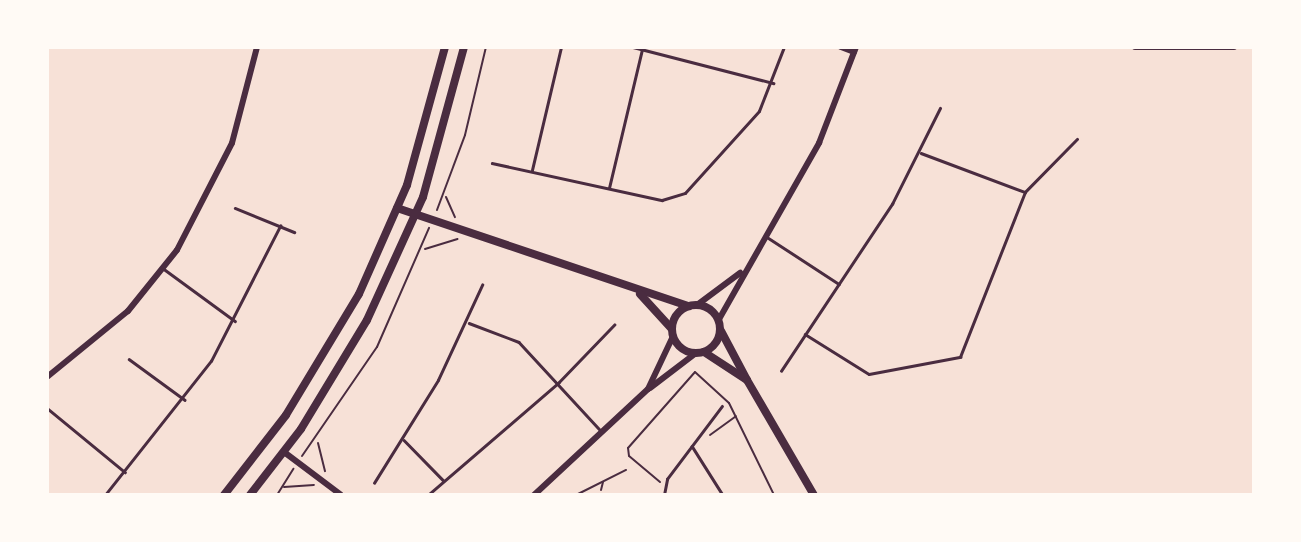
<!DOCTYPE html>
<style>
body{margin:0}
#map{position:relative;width:1301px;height:542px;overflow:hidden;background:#f7e1d7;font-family:"DejaVu Sans",sans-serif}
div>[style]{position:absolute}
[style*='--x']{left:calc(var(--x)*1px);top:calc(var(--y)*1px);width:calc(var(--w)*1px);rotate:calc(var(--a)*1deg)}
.path>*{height:2px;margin:-1px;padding:0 1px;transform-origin:1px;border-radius:1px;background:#4a2c40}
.service>*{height:2.5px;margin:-1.25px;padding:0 1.25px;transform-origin:1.25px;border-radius:1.25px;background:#4a2c40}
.minor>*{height:6px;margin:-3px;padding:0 3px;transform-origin:3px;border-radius:3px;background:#4a2c40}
.tertiary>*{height:8px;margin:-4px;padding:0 4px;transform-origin:4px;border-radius:4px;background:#4a2c40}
.tertiary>.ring{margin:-4px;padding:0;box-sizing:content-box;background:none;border:8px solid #4a2c40;border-radius:50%}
span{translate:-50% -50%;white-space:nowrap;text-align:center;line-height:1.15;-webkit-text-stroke:6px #fffaf5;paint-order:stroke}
.frame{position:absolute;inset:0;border:49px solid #fffaf5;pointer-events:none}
</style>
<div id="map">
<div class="path">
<div style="--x:446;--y:197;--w:22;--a:66"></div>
<div style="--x:437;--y:210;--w:80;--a:-69.5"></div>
<div style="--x:465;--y:135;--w:90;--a:-76.6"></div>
<div style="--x:425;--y:249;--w:34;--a:-17"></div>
<div style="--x:710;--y:435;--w:32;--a:-36"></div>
<div style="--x:318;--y:443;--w:29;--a:76"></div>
<div style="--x:302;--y:456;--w:132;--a:-55.5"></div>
<div style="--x:377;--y:347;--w:130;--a:-66.4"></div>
<div style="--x:660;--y:482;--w:40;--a:-140"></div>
<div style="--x:629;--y:456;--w:8;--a:-97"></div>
<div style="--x:628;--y:448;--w:101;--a:-48.6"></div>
<div style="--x:695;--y:372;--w:46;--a:42.4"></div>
<div style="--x:729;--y:403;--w:102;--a:63.9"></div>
<div style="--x:284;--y:487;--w:30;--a:-4"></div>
<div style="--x:601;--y:490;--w:8;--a:-76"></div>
<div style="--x:277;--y:495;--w:31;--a:-58"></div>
<div style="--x:576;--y:495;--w:56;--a:-26.6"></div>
</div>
<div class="service">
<div style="--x:633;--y:47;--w:145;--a:14.4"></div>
<div style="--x:921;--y:153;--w:111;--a:20.6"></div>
<div style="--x:492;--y:163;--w:174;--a:12.3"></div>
<div style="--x:662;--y:200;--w:24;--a:-17"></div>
<div style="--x:685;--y:193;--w:110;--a:-47.9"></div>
<div style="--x:759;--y:111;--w:69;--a:-68.7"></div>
<div style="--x:532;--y:170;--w:126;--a:-76.7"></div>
<div style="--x:609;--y:188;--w:142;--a:-76.6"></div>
<div style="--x:235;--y:208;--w:64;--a:22.1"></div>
<div style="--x:767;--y:237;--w:86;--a:33.1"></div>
<div style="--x:164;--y:269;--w:88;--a:36.2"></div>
<div style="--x:469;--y:323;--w:53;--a:20.8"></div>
<div style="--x:519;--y:342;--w:121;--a:47.3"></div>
<div style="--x:805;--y:334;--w:75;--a:32"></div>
<div style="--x:869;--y:374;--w:93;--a:-10.6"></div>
<div style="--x:960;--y:357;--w:177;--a:-68.5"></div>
<div style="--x:1025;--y:192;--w:74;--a:-45.5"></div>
<div style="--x:129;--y:359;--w:69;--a:36.2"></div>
<div style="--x:781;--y:371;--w:201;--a:-56.4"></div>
<div style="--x:892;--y:204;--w:107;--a:-63.4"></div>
<div style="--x:47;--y:408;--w:101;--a:39.4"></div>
<div style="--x:404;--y:440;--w:56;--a:45.7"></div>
<div style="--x:692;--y:446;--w:58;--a:57.7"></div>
<div style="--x:374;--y:483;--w:121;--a:-58.1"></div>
<div style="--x:438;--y:380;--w:105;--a:-65.1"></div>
<div style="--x:105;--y:495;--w:171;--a:-51.7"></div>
<div style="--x:211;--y:361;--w:152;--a:-62.9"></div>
<div style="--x:428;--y:495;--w:172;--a:-40.7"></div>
<div style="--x:558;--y:383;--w:81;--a:-46"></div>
<div style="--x:664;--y:495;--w:16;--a:-79"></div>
<div style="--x:667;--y:479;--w:91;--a:-53"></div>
</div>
<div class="minor">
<div style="--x:841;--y:47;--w:14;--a:21"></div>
<div style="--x:1135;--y:47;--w:99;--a:0"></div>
<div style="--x:697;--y:305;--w:54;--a:-36.7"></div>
<div style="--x:718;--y:321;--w:205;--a:-60.4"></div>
<div style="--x:819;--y:143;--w:103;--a:-68.9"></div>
<div style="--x:47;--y:377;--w:104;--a:-39.2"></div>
<div style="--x:128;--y:311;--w:78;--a:-51.2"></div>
<div style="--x:177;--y:250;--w:120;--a:-62.8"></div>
<div style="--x:232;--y:143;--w:99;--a:-75.4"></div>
<div style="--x:650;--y:388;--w:58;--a:-37.3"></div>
<div style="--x:284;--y:452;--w:71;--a:37"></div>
<div style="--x:534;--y:495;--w:156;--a:-42.9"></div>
<div style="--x:648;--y:389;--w:59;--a:-64.7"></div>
</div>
<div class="tertiary">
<div style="--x:397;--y:208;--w:308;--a:18.6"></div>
<div style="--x:640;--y:294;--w:47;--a:47.6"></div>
<div class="ring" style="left:672px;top:305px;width:40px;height:40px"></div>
<div style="--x:721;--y:331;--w:55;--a:62"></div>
<div style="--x:704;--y:352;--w:51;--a:33.1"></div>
<div style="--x:747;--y:380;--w:133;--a:59.8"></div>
<div style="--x:224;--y:495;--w:101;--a:-52.2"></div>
<div style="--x:286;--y:415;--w:141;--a:-58.9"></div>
<div style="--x:359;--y:294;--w:119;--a:-66.2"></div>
<div style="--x:407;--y:185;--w:143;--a:-74.6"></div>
<div style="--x:250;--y:495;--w:83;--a:-52.3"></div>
<div style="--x:301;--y:429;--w:127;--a:-58.8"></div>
<div style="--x:367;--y:320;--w:135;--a:-65.5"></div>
<div style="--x:423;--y:197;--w:156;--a:-74.7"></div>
</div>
<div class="frame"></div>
</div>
